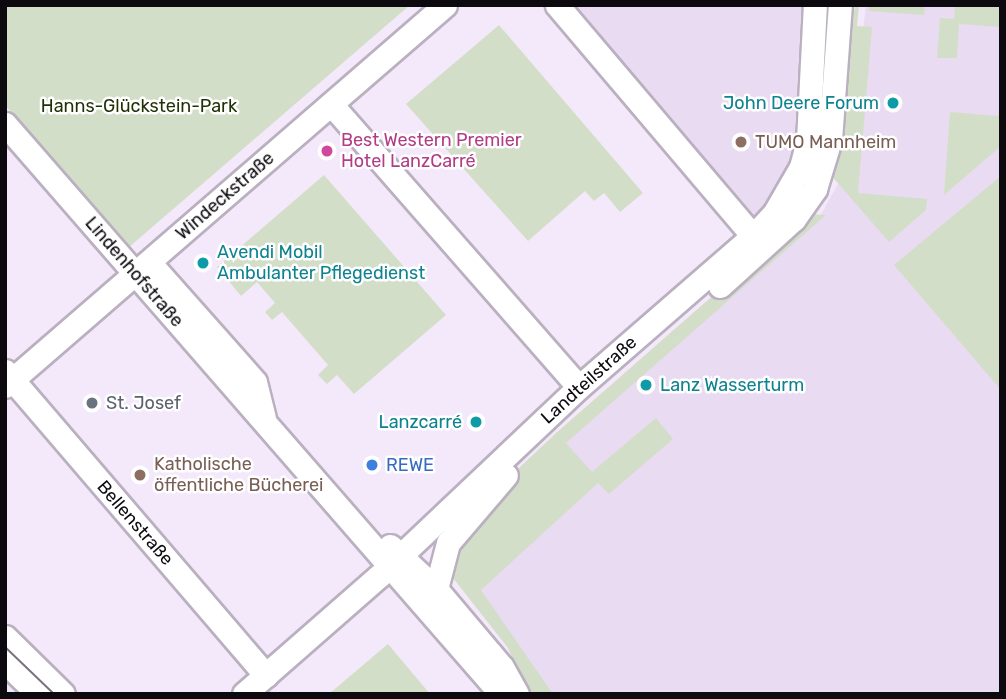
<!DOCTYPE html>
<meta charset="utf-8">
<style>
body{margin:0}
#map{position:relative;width:1006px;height:699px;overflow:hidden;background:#f4e9fa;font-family:Rubik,sans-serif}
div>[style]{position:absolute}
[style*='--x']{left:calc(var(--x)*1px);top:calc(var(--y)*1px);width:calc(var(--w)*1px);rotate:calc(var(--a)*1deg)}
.built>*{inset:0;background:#e9dbf1}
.green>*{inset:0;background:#d3dec9}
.roads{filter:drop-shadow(2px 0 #bab0c0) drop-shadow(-2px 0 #bab0c0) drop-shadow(0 2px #bab0c0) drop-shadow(0 -2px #bab0c0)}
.minor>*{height:23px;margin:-11.5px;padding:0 11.5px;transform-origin:11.5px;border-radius:11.5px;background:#fff}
.tram>*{height:2px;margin:-1px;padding:0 1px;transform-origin:1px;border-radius:1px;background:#79727c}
.dots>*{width:19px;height:19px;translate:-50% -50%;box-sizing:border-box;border:4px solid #fff;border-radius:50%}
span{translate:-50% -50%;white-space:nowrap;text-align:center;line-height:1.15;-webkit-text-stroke:5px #fff;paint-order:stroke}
.culture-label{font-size:18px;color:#0d838f}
.right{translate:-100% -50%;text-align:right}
.left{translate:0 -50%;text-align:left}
.park-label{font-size:18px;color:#1f3004}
.hotel-label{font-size:18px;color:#b23c85}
.education-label{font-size:18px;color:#785e54}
.street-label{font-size:18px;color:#0d0a0f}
.worship-label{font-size:18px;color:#5b616d}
.shop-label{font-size:18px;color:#366cbe}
.frame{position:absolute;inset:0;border:7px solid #0d0a0f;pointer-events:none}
</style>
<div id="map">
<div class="built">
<div style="clip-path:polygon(561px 5px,811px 5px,801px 156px,754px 230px)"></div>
<div style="clip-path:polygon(866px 5px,1001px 7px,1001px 694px,550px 694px,466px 583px,564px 441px,818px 220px,840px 180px,850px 144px)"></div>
</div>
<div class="green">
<div style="clip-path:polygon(5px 5px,410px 5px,128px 248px,5px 105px)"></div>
<div style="clip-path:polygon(855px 5px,859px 5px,857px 26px,872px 27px,858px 193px,927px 199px,926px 210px,889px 242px,829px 173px)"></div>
<div style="clip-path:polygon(869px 5px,925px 5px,924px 15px,869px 11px)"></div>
<div style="clip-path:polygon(955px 5px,1001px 7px,1001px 27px,959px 24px,957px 58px,937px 58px,940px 18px,954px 19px)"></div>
<div style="clip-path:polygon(499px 25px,643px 193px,620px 212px,604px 193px,594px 201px,585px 191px,528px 241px,406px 104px)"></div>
<div style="clip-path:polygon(1001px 99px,1001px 146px,944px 195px,950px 112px,998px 116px)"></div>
<div style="clip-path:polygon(324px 175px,446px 315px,354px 394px,337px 375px,327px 384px,318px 375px,328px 365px,282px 312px,272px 320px,265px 312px,275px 303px,257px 282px,241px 296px,217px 267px)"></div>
<div style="clip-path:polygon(1001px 176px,1001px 390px,894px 265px)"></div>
<div style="clip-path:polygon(806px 214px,826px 215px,566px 443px,592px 472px,656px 418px,673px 439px,609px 494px,598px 483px,481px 590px,553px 694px,528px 694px,508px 648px,453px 578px,452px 562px,463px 537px,519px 468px,555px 434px)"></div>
<div style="clip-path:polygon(388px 644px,430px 694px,329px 694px,382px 649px)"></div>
</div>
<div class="roads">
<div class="minor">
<div style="--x:557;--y:5;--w:303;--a:49.7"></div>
<div style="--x:331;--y:104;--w:376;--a:48.8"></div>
<div style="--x:5;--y:124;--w:756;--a:48.97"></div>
<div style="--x:149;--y:262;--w:160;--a:48.5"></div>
<div style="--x:255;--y:382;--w:36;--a:76"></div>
<div style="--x:720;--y:286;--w:100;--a:-42.2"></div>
<div style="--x:794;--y:219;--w:37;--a:-55"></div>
<div style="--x:815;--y:189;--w:51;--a:-73"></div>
<div style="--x:830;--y:140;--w:135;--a:-85.8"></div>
<div style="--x:5;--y:371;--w:401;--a:49.4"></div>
<div style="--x:5;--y:386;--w:582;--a:-40.89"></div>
<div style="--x:390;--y:546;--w:63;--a:43.1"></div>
<div style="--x:436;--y:589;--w:102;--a:49.8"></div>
<div style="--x:502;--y:667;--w:31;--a:61"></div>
<div style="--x:436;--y:589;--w:48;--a:-75.4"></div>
<div style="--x:448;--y:543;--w:89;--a:-49.5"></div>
<div style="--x:5;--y:637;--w:81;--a:44.5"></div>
<div style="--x:5;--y:662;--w:46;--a:44.1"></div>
<div style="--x:244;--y:694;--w:179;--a:-41.2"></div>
<div style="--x:379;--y:576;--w:275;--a:-43.4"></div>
<div style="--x:579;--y:387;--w:230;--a:-41"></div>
<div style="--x:753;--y:236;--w:33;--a:-47"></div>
<div style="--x:775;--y:212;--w:52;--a:-60"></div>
<div style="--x:801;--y:167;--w:27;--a:-75"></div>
<div style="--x:808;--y:141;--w:136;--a:-87.1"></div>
</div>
</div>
<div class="tram">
<div style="--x:5;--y:647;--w:68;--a:43.8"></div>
</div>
<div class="dots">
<div style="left:893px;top:103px;background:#0f9aa8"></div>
<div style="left:741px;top:142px;background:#8d6e63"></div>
<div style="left:327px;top:151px;background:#d1479c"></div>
<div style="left:203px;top:263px;background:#0f9aa8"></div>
<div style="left:646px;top:385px;background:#0f9aa8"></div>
<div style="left:92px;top:403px;background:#6b7280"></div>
<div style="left:476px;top:422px;background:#0f9aa8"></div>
<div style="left:372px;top:465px;background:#3f7fe0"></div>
<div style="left:140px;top:475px;background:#8d6e63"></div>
</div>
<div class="culture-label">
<span class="right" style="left:879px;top:103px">John Deere Forum</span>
<span class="left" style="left:217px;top:263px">Avendi Mobil<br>Ambulanter Pflegedienst</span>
<span class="left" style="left:660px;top:385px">Lanz Wasserturm</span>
<span class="right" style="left:462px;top:422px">Lanzcarré</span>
</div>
<div class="park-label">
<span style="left:139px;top:106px">Hanns-Glückstein-Park</span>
</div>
<div class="hotel-label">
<span class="left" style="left:341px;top:151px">Best Western Premier<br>Hotel LanzCarré</span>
</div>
<div class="education-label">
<span class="left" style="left:755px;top:142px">TUMO Mannheim</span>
<span class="left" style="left:154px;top:475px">Katholische<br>öffentliche Bücherei</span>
</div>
<div class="street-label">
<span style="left:225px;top:196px;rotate:-41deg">Windeckstraße</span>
<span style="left:134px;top:272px;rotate:49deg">Lindenhofstraße</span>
<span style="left:589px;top:380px;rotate:-42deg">Landteilstraße</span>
<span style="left:135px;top:523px;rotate:49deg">Bellenstraße</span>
</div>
<div class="worship-label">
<span class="left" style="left:106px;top:403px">St. Josef</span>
</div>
<div class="shop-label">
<span class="left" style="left:386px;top:465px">REWE</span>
</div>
<div class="frame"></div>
</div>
